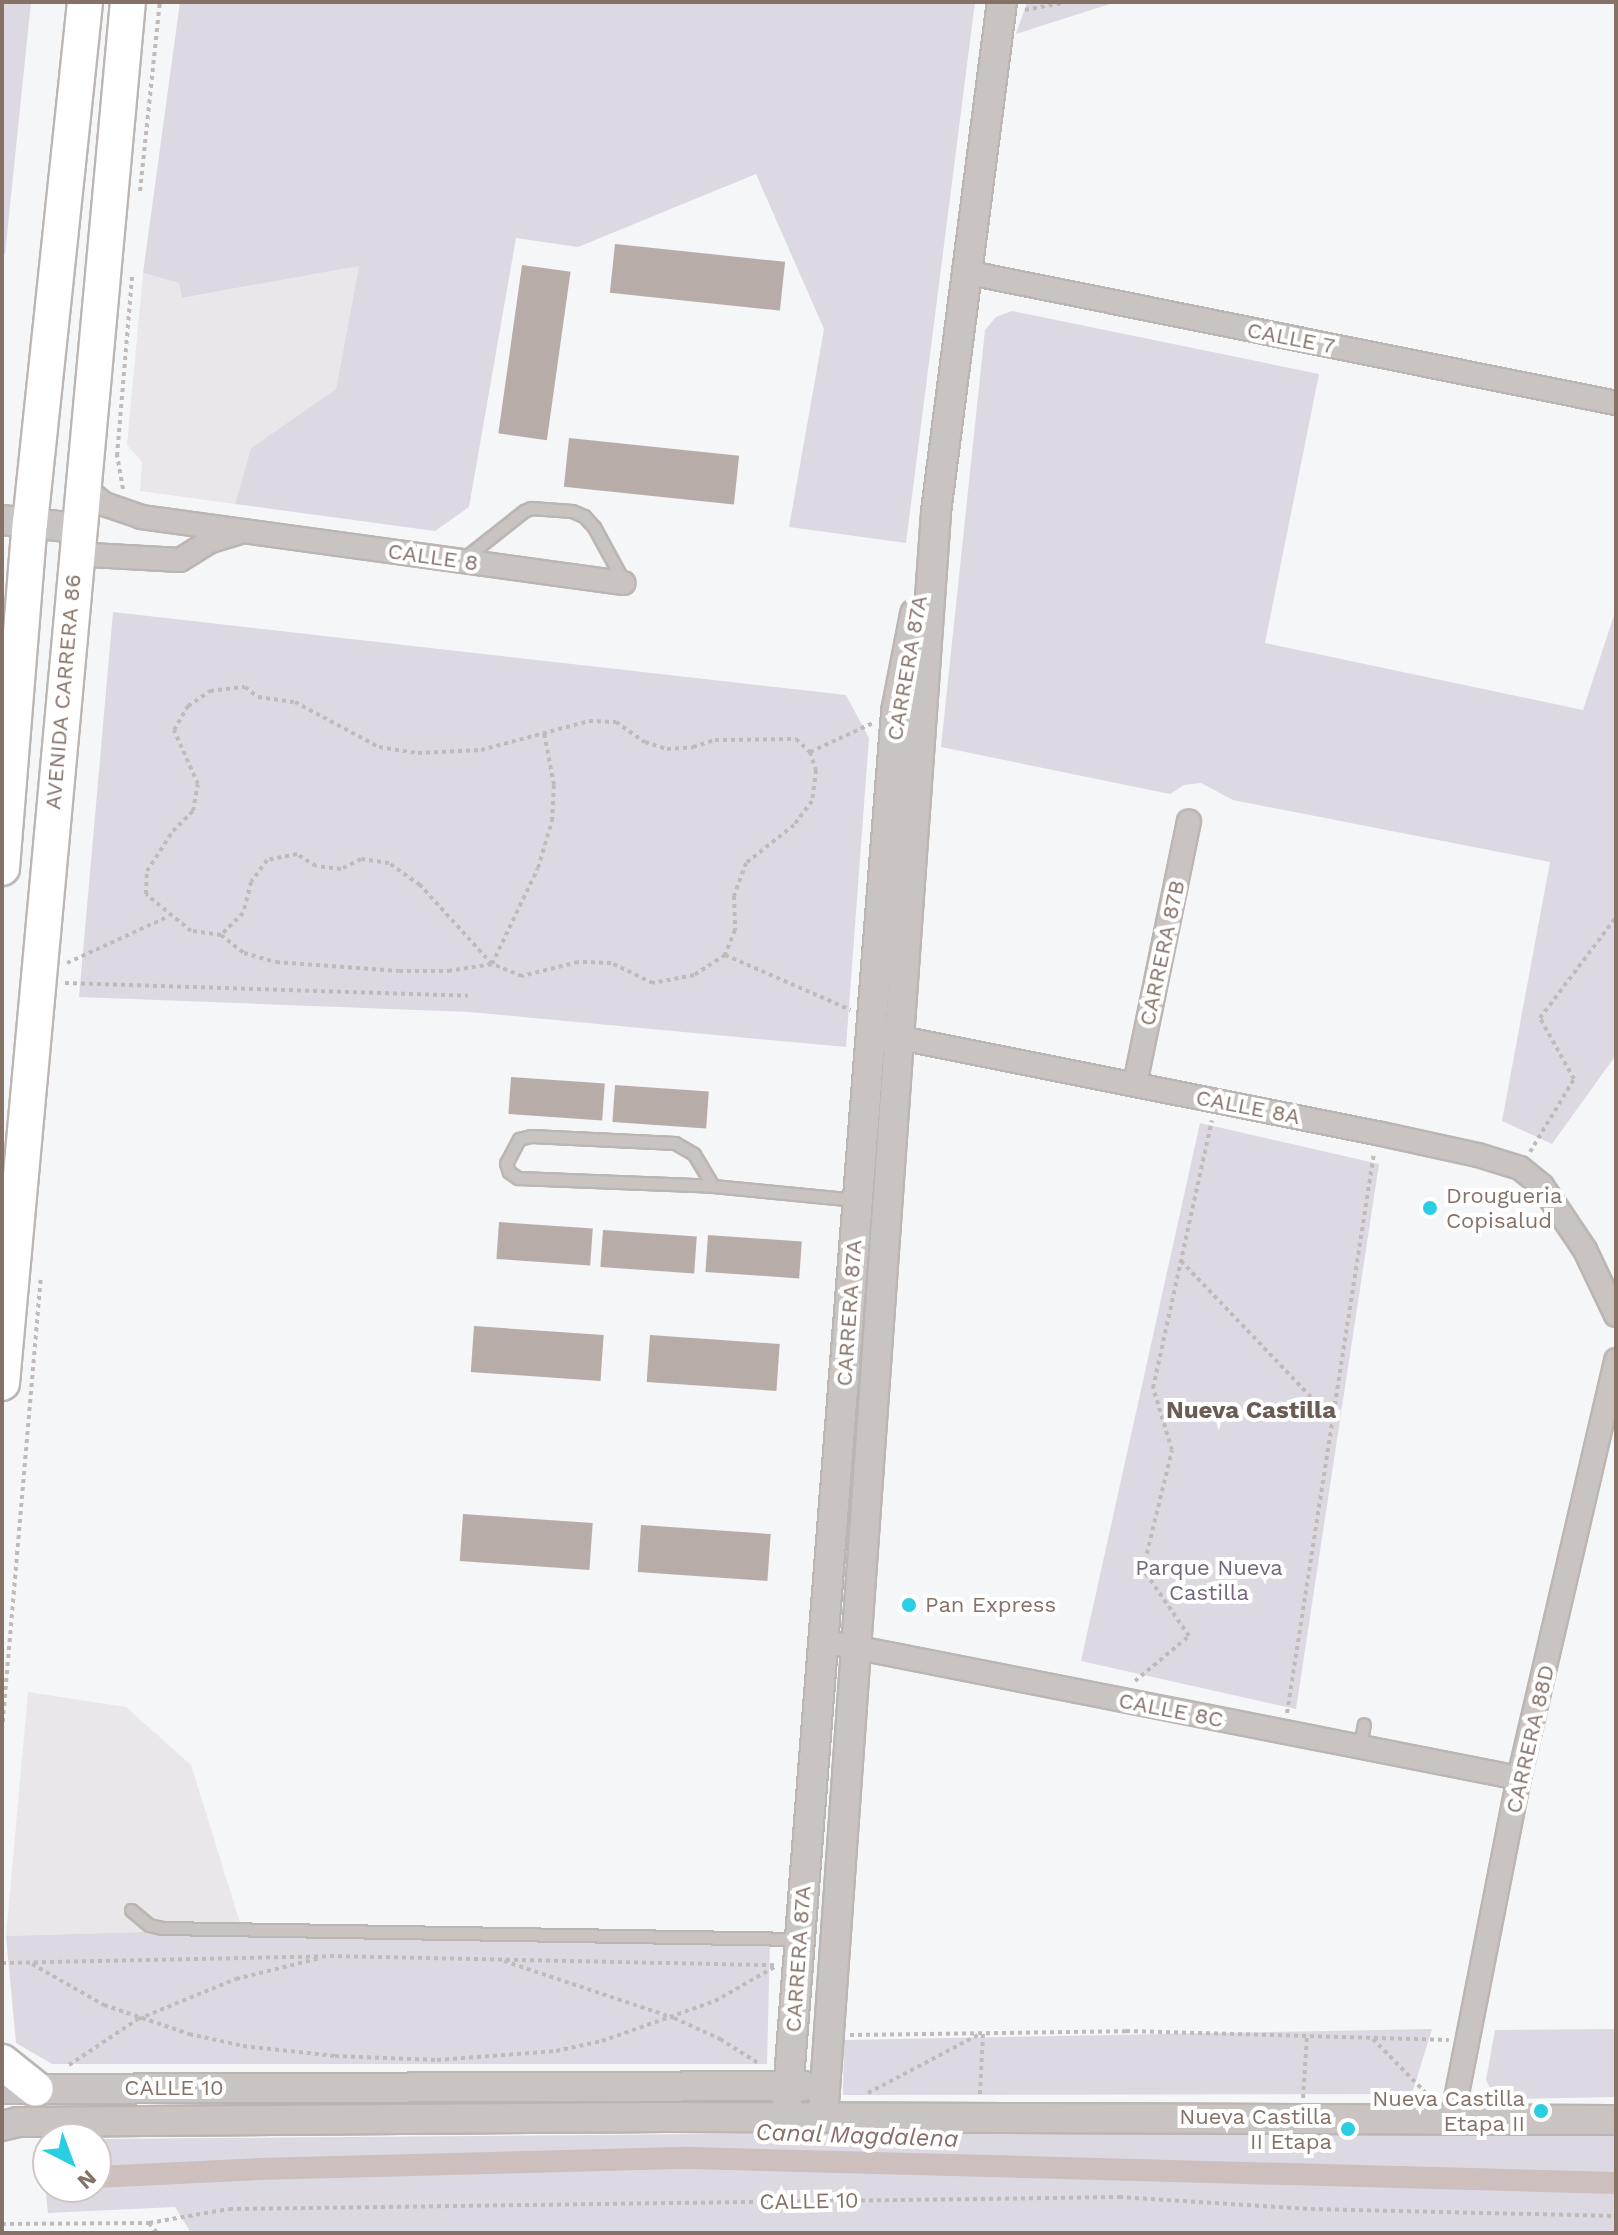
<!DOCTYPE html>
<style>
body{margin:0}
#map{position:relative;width:1618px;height:2235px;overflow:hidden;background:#f5f6f8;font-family:"Work Sans",sans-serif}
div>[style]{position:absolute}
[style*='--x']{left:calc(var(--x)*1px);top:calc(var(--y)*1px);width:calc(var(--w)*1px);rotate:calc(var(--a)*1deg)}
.built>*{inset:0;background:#e9e7e9}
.green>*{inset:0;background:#ddd9e2}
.canal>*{height:22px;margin:-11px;padding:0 11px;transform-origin:11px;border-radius:11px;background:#ccbfbd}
.building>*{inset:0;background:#b7aca8;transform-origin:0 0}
.path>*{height:4px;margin-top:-2px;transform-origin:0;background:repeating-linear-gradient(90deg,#c0bbb9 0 4px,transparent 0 8px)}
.roads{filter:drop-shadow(2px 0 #bcb6b3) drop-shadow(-2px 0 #bcb6b3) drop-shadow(0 2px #bcb6b3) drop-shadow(0 -2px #bcb6b3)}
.service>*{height:11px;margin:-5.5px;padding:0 5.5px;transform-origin:5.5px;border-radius:5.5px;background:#c9c4c1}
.minor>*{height:22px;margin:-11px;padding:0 11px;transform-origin:11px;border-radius:11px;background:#c9c4c1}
.tertiary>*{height:28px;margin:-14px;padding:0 14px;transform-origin:14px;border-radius:14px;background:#c9c4c1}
.primary>*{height:34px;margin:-17px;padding:0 17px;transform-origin:17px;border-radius:17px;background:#fff}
.dots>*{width:22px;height:22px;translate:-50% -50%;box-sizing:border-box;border:4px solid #fff;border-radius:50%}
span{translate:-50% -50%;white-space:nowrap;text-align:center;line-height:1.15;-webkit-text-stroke:8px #fff;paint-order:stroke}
.street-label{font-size:22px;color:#867167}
.poi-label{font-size:22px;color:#867167}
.left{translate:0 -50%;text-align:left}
.right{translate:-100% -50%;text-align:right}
.park-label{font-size:22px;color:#76667d}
.neighbourhood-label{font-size:24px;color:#6b5c55;font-weight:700}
.water-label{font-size:24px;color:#896d68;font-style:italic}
.frame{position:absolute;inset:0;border:4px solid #867167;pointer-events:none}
.north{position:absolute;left:32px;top:2123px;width:80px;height:80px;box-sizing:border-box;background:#fff;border:2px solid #cfc6c2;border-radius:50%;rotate:138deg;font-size:22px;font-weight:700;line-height:32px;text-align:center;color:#867167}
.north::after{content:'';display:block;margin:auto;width:28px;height:36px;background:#2acee3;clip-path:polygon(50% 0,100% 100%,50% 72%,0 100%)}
</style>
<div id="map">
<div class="built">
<div style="clip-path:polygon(359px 266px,336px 389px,251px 448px,235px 504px,140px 491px,142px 462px,127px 445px,143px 273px,179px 283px,183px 298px)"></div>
<div style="clip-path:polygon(28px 1692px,126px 1707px,191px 1765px,242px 1929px,6px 1936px)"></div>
</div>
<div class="green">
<div style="clip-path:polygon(2px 2px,31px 2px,5px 254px,2px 254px)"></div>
<div style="clip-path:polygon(180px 2px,975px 2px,906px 543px,789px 527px,824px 329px,756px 174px,578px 247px,516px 238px,469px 507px,435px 531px,235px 504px,251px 448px,336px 389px,359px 266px,182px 298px,179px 283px,143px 273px)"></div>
<div style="clip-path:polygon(1027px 2px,1116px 2px,1016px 34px)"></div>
<div style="clip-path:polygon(1012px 311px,1319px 374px,1265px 643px,1583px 710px,1616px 609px,1616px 1055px,1552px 1144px,1502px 1121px,1550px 862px,1233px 800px,1201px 783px,1184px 785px,1170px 794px,941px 747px,985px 330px,996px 317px)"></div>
<div style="clip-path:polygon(113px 612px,846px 695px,869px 738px,846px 1047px,469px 1012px,79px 997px)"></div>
<div style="clip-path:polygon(1200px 1123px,1379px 1164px,1296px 1709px,1081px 1661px)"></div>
<div style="clip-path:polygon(242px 1929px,770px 1943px,767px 2064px,52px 2064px,16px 2043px,6px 1936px)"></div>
<div style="clip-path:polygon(1432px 2029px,1412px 2094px,843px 2095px,844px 2040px)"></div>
<div style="clip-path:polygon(1616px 2029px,1616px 2097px,1506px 2099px,1492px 2092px,1486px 2080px,1495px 2030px)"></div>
<div style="clip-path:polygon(833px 2133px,1616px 2135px,1616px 2233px,191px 2233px,175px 2207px,48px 2213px,40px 2140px,48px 2140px,48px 2187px,96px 2187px,96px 2139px)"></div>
</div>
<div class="canal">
<div style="--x:96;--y:2177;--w:162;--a:-2.8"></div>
<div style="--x:258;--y:2169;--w:431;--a:-1.5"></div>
<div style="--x:689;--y:2158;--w:927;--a:1.54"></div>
</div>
<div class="building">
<div style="left:615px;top:244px;width:171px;height:49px;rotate:6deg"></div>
<div style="left:522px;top:265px;width:49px;height:170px;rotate:8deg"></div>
<div style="left:569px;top:438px;width:171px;height:49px;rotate:6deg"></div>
<div style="left:511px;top:1077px;width:94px;height:37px;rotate:4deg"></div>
<div style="left:615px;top:1085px;width:94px;height:37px;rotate:4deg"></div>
<div style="left:499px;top:1222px;width:94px;height:37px;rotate:4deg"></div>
<div style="left:603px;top:1230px;width:94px;height:37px;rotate:4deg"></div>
<div style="left:708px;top:1235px;width:94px;height:37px;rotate:4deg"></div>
<div style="left:474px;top:1326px;width:130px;height:46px;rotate:4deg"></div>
<div style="left:650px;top:1335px;width:130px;height:47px;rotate:4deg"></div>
<div style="left:463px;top:1514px;width:130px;height:47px;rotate:4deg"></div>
<div style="left:641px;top:1525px;width:130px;height:47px;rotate:4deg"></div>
</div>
<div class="path">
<div style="--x:1025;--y:10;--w:42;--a:-11"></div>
<div style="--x:140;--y:191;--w:190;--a:-84"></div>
<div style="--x:123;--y:489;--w:34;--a:-100"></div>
<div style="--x:117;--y:456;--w:181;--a:-85.2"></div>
<div style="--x:245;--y:687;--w:16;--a:38"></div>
<div style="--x:258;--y:697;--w:37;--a:8"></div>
<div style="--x:295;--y:702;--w:95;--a:28.2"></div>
<div style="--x:379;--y:747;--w:39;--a:9"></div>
<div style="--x:418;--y:753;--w:63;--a:-2.7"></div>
<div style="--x:481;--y:750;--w:112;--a:-15"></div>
<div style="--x:589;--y:721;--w:27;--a:2"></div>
<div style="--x:616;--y:722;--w:35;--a:35"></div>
<div style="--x:645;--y:742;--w:23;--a:18"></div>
<div style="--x:667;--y:749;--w:26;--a:-4"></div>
<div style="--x:693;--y:747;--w:23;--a:-18"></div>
<div style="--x:715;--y:740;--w:81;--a:-0.7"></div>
<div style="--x:796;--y:739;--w:19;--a:43"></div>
<div style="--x:810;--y:752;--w:19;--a:72"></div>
<div style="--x:816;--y:770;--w:31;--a:97"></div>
<div style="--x:812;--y:801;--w:30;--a:127"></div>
<div style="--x:794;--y:825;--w:61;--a:141.6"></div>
<div style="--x:746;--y:863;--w:35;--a:110"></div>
<div style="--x:734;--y:896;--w:34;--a:88"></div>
<div style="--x:735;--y:930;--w:27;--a:112"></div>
<div style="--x:725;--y:955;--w:37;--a:147"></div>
<div style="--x:694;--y:975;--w:42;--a:169"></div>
<div style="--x:653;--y:983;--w:47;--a:-154.5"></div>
<div style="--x:611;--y:963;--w:33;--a:-178"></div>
<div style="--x:578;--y:962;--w:58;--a:166"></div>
<div style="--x:522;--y:976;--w:32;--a:-158"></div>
<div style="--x:492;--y:964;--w:107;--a:-132.3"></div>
<div style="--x:420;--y:885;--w:38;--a:-145"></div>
<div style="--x:389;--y:863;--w:28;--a:-172"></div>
<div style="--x:361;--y:859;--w:22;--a:153"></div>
<div style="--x:341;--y:869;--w:25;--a:-173"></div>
<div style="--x:316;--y:866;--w:22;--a:-148"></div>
<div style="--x:297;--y:854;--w:31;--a:169"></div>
<div style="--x:267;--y:860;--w:27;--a:126"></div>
<div style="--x:251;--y:882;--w:32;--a:104"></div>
<div style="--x:243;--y:913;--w:31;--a:135"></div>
<div style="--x:221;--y:935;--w:30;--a:-172"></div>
<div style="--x:191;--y:931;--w:58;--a:-140.6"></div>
<div style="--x:146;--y:894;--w:23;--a:-88"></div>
<div style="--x:147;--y:871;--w:48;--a:-57"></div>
<div style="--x:173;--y:831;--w:28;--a:-45"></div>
<div style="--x:193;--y:811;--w:27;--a:-80"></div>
<div style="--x:198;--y:784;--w:59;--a:-114"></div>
<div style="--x:174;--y:730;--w:28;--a:-60"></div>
<div style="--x:188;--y:706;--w:27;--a:-34"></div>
<div style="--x:210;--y:691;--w:35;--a:-7"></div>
<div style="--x:810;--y:752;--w:69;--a:-24.7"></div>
<div style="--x:221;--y:935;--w:29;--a:38"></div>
<div style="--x:244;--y:953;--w:33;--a:16"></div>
<div style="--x:276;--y:962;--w:123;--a:4.2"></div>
<div style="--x:399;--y:971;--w:49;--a:0"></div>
<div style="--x:448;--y:971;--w:45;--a:-9"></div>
<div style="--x:492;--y:964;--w:106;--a:-64.4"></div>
<div style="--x:538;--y:868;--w:49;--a:-73.4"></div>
<div style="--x:552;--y:821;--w:36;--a:-87"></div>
<div style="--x:554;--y:785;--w:53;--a:-100.9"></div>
<div style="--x:725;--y:955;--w:137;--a:23.6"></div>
<div style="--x:67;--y:963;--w:112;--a:-24.7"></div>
<div style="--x:65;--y:983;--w:403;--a:1.8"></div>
<div style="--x:1530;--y:1152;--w:85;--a:-58.9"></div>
<div style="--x:1574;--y:1079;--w:70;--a:-119.1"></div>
<div style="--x:1540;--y:1018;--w:126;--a:-53"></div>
<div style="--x:1181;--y:1261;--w:221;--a:46.3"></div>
<div style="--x:1135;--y:1681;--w:70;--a:-39.8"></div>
<div style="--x:1189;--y:1636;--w:81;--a:-124.5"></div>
<div style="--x:1143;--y:1569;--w:122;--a:-76.3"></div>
<div style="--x:1172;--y:1450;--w:65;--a:-107"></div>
<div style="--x:1153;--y:1388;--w:274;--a:-77.6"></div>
<div style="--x:1287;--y:1713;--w:567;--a:-81.17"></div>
<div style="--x:2;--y:1730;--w:454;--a:-85.1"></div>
<div style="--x:504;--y:1961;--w:179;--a:18.5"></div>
<div style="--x:674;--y:2018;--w:51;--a:24.5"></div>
<div style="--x:720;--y:2039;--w:45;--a:32.3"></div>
<div style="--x:2;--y:1963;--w:328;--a:-1.2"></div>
<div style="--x:330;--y:1956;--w:446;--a:1.2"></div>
<div style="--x:32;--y:1964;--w:83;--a:29.7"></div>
<div style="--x:104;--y:2005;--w:90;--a:18.8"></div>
<div style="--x:189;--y:2034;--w:55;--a:12.5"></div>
<div style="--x:243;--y:2046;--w:93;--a:6.2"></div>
<div style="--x:335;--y:2056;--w:102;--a:2.2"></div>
<div style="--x:437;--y:2060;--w:119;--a:-4.3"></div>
<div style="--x:556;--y:2051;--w:47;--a:-12.3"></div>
<div style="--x:602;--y:2041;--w:120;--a:-19.5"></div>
<div style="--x:715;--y:2001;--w:70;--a:-29.8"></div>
<div style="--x:850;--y:2035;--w:276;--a:-0.8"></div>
<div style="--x:1126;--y:2031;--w:323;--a:1.6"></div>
<div style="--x:1373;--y:2039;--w:80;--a:45.5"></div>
<div style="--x:69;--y:2065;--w:83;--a:-33.7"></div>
<div style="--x:138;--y:2019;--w:106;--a:-22.2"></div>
<div style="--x:236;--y:1979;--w:87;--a:-14"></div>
<div style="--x:868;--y:2093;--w:127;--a:-27.8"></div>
<div style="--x:980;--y:2094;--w:61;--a:-87.2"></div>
<div style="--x:1303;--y:2098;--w:62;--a:-86.3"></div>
<div style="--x:149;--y:2223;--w:13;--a:51"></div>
<div style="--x:2;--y:2224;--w:147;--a:-0.4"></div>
<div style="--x:149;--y:2223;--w:81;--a:-9.9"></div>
<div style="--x:229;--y:2209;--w:890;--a:-0.77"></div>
<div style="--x:1119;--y:2197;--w:192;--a:3.6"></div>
<div style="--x:1311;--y:2209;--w:305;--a:1.3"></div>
</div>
<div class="roads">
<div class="service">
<div style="--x:462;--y:560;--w:79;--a:-38.3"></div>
<div style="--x:524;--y:511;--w:8;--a:-23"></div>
<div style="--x:531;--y:508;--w:41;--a:4.2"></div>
<div style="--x:572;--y:511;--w:13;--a:23"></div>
<div style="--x:584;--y:516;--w:15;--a:48"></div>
<div style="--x:594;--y:527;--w:63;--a:61.4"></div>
<div style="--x:713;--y:1186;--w:37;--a:-121"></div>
<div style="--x:694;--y:1154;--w:22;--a:-150"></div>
<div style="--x:675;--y:1143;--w:144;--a:-177.2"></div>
<div style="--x:531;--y:1136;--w:12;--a:166"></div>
<div style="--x:519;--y:1139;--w:27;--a:118"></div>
<div style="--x:506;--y:1163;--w:9;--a:72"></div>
<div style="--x:509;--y:1172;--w:11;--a:34"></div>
<div style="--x:518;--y:1178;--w:195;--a:2.3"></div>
<div style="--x:713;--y:1186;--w:144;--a:5.6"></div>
<div style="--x:1360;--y:1746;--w:22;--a:-80"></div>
<div style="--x:131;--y:1910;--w:23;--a:40"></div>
<div style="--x:149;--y:1925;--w:13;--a:13"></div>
<div style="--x:162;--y:1928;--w:637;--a:0.99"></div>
</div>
<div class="minor">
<div style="--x:965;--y:272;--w:664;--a:11.38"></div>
<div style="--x:81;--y:485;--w:30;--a:40"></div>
<div style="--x:104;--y:504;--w:39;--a:19"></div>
<div style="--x:141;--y:517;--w:487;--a:7.8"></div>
<div style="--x:74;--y:561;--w:18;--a:-19"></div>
<div style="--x:91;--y:555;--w:89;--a:3.2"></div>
<div style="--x:180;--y:560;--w:36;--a:-32"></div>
<div style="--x:211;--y:541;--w:27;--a:-17"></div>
<div style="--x:885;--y:1035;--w:502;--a:11.27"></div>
<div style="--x:1377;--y:1133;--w:103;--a:12.3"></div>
<div style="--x:1478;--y:1155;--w:44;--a:17.2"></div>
<div style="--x:1520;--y:1168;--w:28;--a:39"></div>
<div style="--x:1542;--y:1186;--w:77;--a:56.1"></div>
<div style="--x:1585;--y:1250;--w:72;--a:64.5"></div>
<div style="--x:1135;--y:1084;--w:268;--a:-78.4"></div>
<div style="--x:823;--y:1641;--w:709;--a:11.14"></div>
<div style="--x:1452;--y:2119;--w:348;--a:-78.9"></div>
<div style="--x:1519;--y:1778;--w:429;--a:-76.9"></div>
</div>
<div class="tertiary">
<div style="--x:2;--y:520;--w:75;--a:6.1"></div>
<div style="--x:2;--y:2089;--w:802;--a:-0.21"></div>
<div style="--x:786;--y:2117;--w:1409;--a:-85.52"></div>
<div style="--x:896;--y:712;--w:100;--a:-79"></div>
<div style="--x:823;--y:2117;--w:1609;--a:-85.97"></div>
<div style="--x:936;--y:512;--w:514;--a:-82.63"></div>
<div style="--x:2;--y:2126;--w:16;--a:-14"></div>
<div style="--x:18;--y:2122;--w:649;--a:-0.44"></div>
<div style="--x:667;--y:2117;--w:949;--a:0.18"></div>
</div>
<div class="primary">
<div style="--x:2;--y:868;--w:346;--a:-85.4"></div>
<div style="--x:30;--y:523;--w:524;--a:-83.97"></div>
<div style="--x:2;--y:1383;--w:1387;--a:-84.79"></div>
<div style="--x:2;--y:2062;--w:43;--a:38.5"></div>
</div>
</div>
<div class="dots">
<div style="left:1430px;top:1208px;background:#2acee3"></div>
<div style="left:909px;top:1605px;background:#2acee3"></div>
<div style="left:1541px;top:2111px;background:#2acee3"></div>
<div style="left:1348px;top:2129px;background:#2acee3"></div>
</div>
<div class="street-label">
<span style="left:1291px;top:338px;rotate:11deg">CALLE 7</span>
<span style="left:433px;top:557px;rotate:8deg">CALLE 8</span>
<span style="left:907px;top:668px;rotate:-80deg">CARRERA 87A</span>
<span style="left:63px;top:692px;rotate:-85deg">AVENIDA CARRERA 86</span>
<span style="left:1162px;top:953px;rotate:-78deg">CARRERA 87B</span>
<span style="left:1248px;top:1107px;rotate:11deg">CALLE 8A</span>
<span style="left:849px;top:1313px;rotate:-86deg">CARRERA 87A</span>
<span style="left:1171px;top:1710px;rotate:11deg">CALLE 8C</span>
<span style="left:1530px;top:1739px;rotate:-77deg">CARRERA 88D</span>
<span style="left:798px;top:1959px;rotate:-86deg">CARRERA 87A</span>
<span style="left:174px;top:2088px">CALLE 10</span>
<span style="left:809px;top:2201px;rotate:-1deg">CALLE 10</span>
</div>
<div class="poi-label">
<span class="left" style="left:1446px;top:1208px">Drougueria<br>Copisalud</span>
<span class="left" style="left:925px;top:1605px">Pan Express</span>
<span class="right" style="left:1525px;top:2111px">Nueva Castilla<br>Etapa II</span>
<span class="right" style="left:1332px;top:2129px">Nueva Castilla<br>II Etapa</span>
</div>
<div class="park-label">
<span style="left:1209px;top:1580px">Parque Nueva<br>Castilla</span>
</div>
<div class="neighbourhood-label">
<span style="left:1251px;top:1411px">Nueva Castilla</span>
</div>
<div class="water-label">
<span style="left:857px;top:2136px;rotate:2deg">Canal Magdalena</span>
</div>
<div class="frame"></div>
<div class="north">N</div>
</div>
